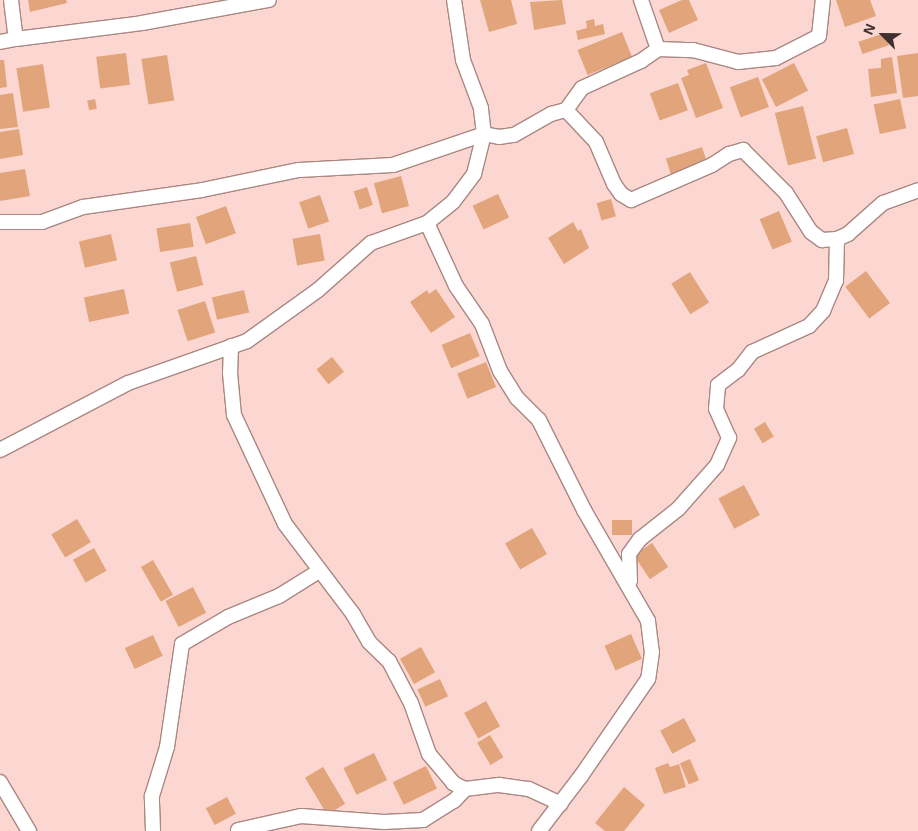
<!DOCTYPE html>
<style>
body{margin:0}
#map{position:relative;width:918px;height:831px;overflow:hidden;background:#fcd7d1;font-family:Helvetica,sans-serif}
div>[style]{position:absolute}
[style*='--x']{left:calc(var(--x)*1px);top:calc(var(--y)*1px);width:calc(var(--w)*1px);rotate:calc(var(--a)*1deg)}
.building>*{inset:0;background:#e1a47b;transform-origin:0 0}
.roads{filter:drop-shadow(1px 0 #a98782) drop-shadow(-1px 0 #a98782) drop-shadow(0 1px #a98782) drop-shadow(0 -1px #a98782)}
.street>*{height:14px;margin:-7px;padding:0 7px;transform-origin:7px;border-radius:7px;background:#fff}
span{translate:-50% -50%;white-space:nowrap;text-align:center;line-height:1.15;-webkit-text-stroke:5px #fcd7d1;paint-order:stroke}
.north{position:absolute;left:858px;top:10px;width:50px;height:50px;-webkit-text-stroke:4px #fcd7d1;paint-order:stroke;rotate:293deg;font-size:14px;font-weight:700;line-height:20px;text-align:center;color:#3e302e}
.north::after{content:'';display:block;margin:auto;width:18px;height:22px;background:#3e302e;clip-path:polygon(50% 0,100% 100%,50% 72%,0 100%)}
</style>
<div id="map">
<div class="building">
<div style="clip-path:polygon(28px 0,66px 0,67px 3px,30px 12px)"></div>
<div style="clip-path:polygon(480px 0,511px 0,517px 24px,489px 32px)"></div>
<div style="clip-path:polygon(562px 0,566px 24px,534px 30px,530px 2px)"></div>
<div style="clip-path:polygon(682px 0,689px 0,698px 20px,669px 33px,659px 10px)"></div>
<div style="clip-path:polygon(836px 0,870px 0,876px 16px,845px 27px)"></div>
<div style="clip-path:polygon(594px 19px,595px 26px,603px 24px,605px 34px,578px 40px,576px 31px,587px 28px,586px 21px)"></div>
<div style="left:622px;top:32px;width:27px;height:48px;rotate:68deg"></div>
<div style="left:885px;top:33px;width:13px;height:28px;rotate:72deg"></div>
<div style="left:126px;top:53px;width:32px;height:30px;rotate:83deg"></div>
<div style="clip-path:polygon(918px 53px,918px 96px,903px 98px,897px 56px)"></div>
<div style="left:167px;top:55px;width:46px;height:26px;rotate:81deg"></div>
<div style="clip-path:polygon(892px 57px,897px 93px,871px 97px,868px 69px,881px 68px,881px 59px)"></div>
<div style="clip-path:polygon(0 60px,4px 60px,7px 87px,0 88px)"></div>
<div style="clip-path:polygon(706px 63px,723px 108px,696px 118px,681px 78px,689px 75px,687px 70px)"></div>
<div style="left:794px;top:63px;width:31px;height:36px;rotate:63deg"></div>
<div style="left:43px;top:64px;width:44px;height:27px;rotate:81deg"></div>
<div style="left:758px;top:77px;width:32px;height:30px;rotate:70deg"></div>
<div style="left:678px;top:83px;width:29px;height:30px;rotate:70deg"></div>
<div style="clip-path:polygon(13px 93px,18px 127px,0 129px,0 95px)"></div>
<div style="left:95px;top:99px;width:10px;height:8px;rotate:79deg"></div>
<div style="left:900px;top:99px;width:30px;height:27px;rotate:78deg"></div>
<div style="left:803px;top:106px;width:54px;height:29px;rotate:76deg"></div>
<div style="left:847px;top:128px;width:27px;height:32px;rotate:75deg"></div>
<div style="clip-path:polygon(19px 129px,23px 155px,0 159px,0 132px)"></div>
<div style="left:702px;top:147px;width:16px;height:38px;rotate:72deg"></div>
<div style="clip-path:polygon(25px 169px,30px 196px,0 201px,0 173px)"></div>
<div style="left:401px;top:176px;width:31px;height:28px;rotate:75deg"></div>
<div style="left:367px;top:187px;width:19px;height:14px;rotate:72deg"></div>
<div style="left:498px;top:194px;width:26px;height:28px;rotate:65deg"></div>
<div style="left:320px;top:195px;width:28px;height:22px;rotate:71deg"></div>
<div style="left:611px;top:199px;width:18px;height:15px;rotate:74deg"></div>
<div style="left:226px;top:206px;width:29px;height:32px;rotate:70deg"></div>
<div style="left:779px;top:211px;width:33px;height:21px;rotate:67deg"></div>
<div style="clip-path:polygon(573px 222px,578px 231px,581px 229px,589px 248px,564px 264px,548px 238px)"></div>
<div style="left:190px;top:223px;width:24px;height:34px;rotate:81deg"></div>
<div style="left:111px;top:234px;width:27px;height:33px;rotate:77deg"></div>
<div style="left:320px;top:234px;width:27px;height:28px;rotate:80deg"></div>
<div style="left:196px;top:256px;width:30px;height:27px;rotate:76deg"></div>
<div style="left:866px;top:271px;width:40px;height:26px;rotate:53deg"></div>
<div style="left:690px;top:272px;width:36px;height:22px;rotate:58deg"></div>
<div style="left:124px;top:289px;width:25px;height:41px;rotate:78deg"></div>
<div style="clip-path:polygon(436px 289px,455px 317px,431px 333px,410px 302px,427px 290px,429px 294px)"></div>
<div style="left:244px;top:290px;width:23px;height:33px;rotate:77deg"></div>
<div style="left:205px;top:301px;width:33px;height:29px;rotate:72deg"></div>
<div style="left:470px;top:333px;width:25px;height:31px;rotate:67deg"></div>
<div style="left:332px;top:357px;width:19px;height:20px;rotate:51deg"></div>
<div style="left:486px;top:362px;width:27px;height:31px;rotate:68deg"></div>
<div style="left:765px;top:422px;width:17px;height:13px;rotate:59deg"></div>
<div style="left:744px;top:485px;width:34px;height:29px;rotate:62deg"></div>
<div style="left:77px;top:519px;width:27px;height:30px;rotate:59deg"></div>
<div style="left:612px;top:520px;width:20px;height:15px"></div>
<div style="left:532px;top:528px;width:30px;height:31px;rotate:60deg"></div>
<div style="left:652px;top:543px;width:29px;height:22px;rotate:56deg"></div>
<div style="left:94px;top:548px;width:26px;height:24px;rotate:61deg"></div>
<div style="left:153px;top:560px;width:40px;height:14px;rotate:60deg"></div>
<div style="left:193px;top:587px;width:29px;height:31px;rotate:63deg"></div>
<div style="left:631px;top:634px;width:27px;height:29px;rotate:66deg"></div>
<div style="left:153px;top:635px;width:23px;height:31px;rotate:65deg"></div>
<div style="left:421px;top:647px;width:29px;height:24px;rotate:61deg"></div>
<div style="left:440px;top:679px;width:19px;height:25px;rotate:65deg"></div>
<div style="left:486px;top:701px;width:29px;height:25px;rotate:61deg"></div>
<div style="left:684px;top:718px;width:26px;height:27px;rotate:62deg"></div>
<div style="left:490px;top:735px;width:26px;height:15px;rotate:59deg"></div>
<div style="left:374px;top:753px;width:30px;height:34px;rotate:64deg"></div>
<div style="left:690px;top:759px;width:23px;height:11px;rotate:67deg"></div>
<div style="clip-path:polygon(668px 763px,670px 767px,679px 764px,686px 787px,664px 794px,655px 768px)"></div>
<div style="left:426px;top:766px;width:25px;height:37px;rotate:64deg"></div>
<div style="left:323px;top:767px;width:43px;height:21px;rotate:59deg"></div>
<div style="clip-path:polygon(624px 787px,645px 805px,624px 831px,605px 831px,595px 823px)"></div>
<div style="left:227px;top:797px;width:19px;height:24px;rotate:62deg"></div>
</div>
<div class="roads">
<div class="street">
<div style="--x:11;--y:0;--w:39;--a:83"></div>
<div style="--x:16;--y:39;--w:127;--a:-7.2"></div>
<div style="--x:142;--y:23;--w:129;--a:-10.3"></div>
<div style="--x:641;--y:0;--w:52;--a:70.9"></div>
<div style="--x:0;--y:42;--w:16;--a:-11"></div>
<div style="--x:566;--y:110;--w:27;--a:-54"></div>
<div style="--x:582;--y:88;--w:65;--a:-24.6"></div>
<div style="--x:641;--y:61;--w:21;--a:-35"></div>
<div style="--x:658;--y:49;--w:35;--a:2"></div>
<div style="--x:693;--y:50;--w:47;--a:14.9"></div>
<div style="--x:738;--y:62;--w:38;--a:-6"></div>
<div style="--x:776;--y:58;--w:48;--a:-27.1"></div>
<div style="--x:819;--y:36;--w:36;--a:-84"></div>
<div style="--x:0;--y:222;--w:42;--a:0"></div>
<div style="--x:42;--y:222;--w:44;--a:-20.1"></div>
<div style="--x:83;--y:207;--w:120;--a:-8.1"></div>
<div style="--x:202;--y:190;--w:99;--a:-11.7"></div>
<div style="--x:299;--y:170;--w:94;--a:-3"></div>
<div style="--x:393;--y:165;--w:96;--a:-18.8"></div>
<div style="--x:484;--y:134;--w:15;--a:11"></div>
<div style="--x:499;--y:137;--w:15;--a:-8"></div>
<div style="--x:514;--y:135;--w:43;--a:-29.6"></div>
<div style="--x:551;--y:114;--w:16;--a:-15"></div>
<div style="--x:566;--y:110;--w:44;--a:46.8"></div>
<div style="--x:596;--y:142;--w:46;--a:66.8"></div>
<div style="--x:614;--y:184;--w:12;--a:55"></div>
<div style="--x:621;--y:194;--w:12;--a:31"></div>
<div style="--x:631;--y:200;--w:88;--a:-23.4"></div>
<div style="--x:712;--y:165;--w:20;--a:-33"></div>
<div style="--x:729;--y:154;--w:15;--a:-16"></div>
<div style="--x:743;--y:150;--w:61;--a:45"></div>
<div style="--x:786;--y:193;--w:46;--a:57.3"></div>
<div style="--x:811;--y:232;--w:14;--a:36"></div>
<div style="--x:822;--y:240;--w:15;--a:-4"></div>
<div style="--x:837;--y:239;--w:12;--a:-24"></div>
<div style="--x:848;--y:234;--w:47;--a:-41.5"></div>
<div style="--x:883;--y:203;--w:37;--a:-20"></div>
<div style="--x:427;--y:223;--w:69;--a:65.3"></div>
<div style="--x:456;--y:286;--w:46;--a:55.6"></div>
<div style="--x:482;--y:324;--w:50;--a:69"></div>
<div style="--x:500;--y:371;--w:32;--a:58"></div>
<div style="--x:517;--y:398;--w:31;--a:45"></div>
<div style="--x:539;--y:420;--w:101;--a:63.4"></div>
<div style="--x:584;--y:510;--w:128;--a:60"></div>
<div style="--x:648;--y:621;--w:31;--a:83"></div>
<div style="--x:652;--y:652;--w:27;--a:98"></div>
<div style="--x:648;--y:679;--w:118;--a:124.6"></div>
<div style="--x:581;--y:776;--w:69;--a:127.4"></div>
<div style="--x:231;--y:346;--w:27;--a:92"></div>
<div style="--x:230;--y:373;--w:42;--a:84.6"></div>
<div style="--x:234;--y:415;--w:120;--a:64.9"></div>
<div style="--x:285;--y:524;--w:113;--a:52.9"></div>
<div style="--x:353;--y:614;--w:32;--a:60"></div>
<div style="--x:369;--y:642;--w:28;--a:44"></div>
<div style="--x:389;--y:661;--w:47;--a:62.4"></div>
<div style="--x:411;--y:703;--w:54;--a:70.6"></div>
<div style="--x:429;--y:754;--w:38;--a:50"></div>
<div style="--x:453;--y:783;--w:13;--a:27"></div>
<div style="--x:465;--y:789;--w:34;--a:-7"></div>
<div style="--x:499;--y:785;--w:30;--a:8"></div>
<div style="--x:529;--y:789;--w:35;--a:25"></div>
<div style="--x:0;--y:450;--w:144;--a:-27.6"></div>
<div style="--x:128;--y:383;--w:126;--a:-19.4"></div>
<div style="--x:247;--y:341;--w:87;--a:-35.7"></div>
<div style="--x:318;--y:290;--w:71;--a:-41.6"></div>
<div style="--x:371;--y:243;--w:59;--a:-19.7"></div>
<div style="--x:427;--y:223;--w:33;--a:-39"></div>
<div style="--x:453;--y:202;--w:35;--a:-53"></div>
<div style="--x:474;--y:174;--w:41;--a:-76"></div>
<div style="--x:484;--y:134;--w:26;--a:-97"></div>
<div style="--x:481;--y:108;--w:51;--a:-110.6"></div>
<div style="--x:463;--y:60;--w:61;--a:-98.5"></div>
<div style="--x:630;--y:581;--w:27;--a:-92"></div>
<div style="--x:629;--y:554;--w:19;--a:-54"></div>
<div style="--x:640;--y:539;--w:48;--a:-38.3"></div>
<div style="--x:678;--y:509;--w:59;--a:-48.4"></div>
<div style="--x:717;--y:465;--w:30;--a:-66"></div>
<div style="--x:729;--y:438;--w:32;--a:-114"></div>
<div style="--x:716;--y:409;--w:24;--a:-85"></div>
<div style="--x:718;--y:385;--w:25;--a:-37"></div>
<div style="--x:738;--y:370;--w:23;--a:-52"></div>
<div style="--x:752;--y:352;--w:63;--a:-24.5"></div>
<div style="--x:809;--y:326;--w:21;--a:-47"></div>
<div style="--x:823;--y:311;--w:33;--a:-67"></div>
<div style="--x:836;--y:281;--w:42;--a:-88.6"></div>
<div style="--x:0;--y:782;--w:57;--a:59.4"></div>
<div style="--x:238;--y:830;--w:65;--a:-12.5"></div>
<div style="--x:301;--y:816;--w:83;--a:4.1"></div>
<div style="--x:384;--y:822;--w:39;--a:-3"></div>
<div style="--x:423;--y:820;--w:36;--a:-32"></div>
<div style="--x:454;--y:801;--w:16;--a:-47"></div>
<div style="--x:153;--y:831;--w:35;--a:-92"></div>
<div style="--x:152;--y:796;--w:51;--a:-73"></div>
<div style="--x:167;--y:747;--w:104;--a:-81.7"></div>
<div style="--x:182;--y:644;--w:53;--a:-30.4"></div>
<div style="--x:228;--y:617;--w:55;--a:-22.4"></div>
<div style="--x:279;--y:596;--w:47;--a:-32"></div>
</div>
</div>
<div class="north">N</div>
</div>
